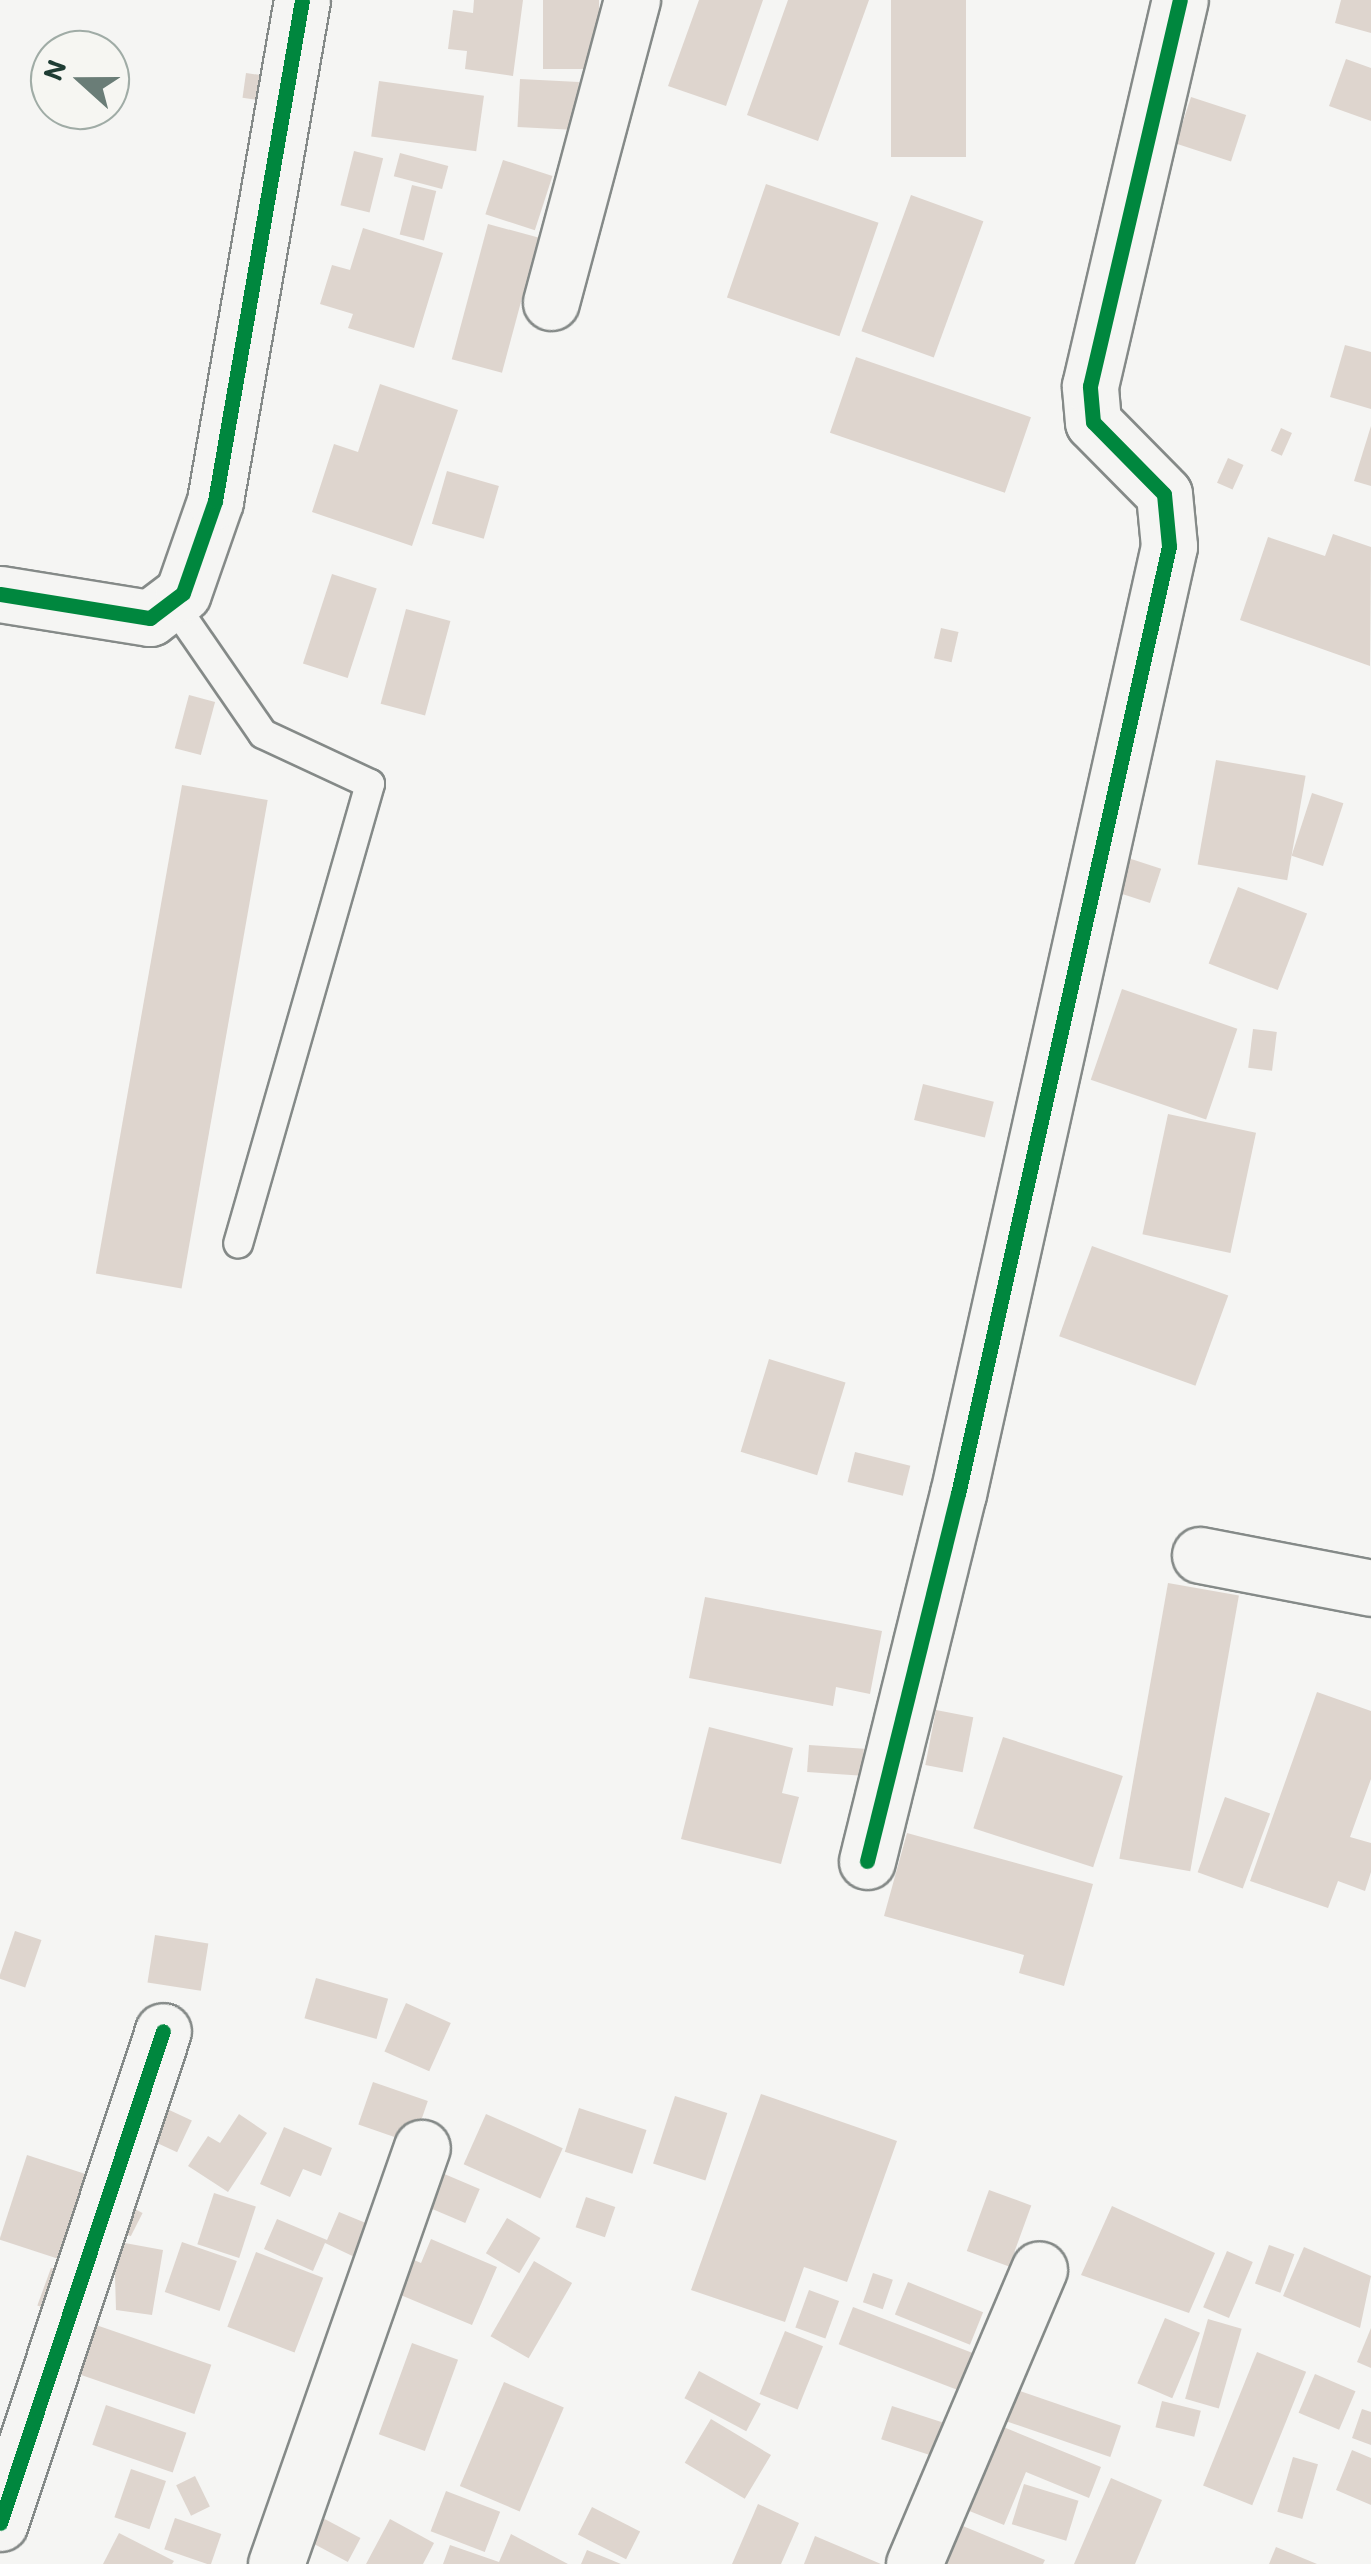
<!DOCTYPE html>
<style>
body{margin:0}
#map{position:relative;width:1371px;height:2564px;overflow:hidden;background:#f5f5f3;font-family:Itim,sans-serif}
div>[style]{position:absolute}
[style*='--x']{left:calc(var(--x)*1px);top:calc(var(--y)*1px);width:calc(var(--w)*1px);rotate:calc(var(--a)*1deg)}
.building>*{inset:0;background:#ded5ce;transform-origin:0 0}
.roads{filter:drop-shadow(2px 0 #858a88) drop-shadow(-2px 0 #858a88) drop-shadow(0 2px #858a88) drop-shadow(0 -2px #858a88)}
.service>*{height:28px;margin:-14px;padding:0 14px;transform-origin:14px;border-radius:14px;background:#f5f5f3}
.minor>*{height:55px;margin:-27.5px;padding:0 27.5px;transform-origin:27.5px;border-radius:27.5px;background:#f5f5f3}
.cycleway>*{height:15px;margin:-7.5px;padding:0 7.5px;transform-origin:7.5px;border-radius:7.5px;background:#00873e}
span{translate:-50% -50%;white-space:nowrap;text-align:center;line-height:1.15;-webkit-text-stroke:10px #f6f6f2;paint-order:stroke}
.north{position:absolute;left:30px;top:30px;width:100px;height:100px;box-sizing:border-box;background:#f6f6f2;border:2px solid #a0aca6;border-radius:50%;rotate:291deg;font-size:28px;font-weight:700;line-height:40px;text-align:center;color:#1f3d34}
.north::after{content:'';display:block;margin:auto;width:35px;height:45px;background:#6a7d77;clip-path:polygon(50% 0,100% 100%,50% 72%,0 100%)}
</style>
<div id="map">
<div class="building">
<div style="clip-path:polygon(474px 0,523px 0,513px 76px,465px 69px,467px 51px,448px 49px,453px 10px,473px 13px)"></div>
<div style="left:543px;top:0;width:56px;height:69px"></div>
<div style="clip-path:polygon(699px 0,763px 0,726px 106px,668px 86px)"></div>
<div style="clip-path:polygon(788px 0,869px 0,818px 141px,747px 115px)"></div>
<div style="left:891px;top:0;width:75px;height:157px"></div>
<div style="clip-path:polygon(1341px 0,1371px 0,1371px 33px,1335px 23px)"></div>
<div style="clip-path:polygon(1346px 59px,1371px 68px,1371px 121px,1329px 106px)"></div>
<div style="left:246px;top:73px;width:21px;height:25px;rotate:8deg"></div>
<div style="left:520px;top:79px;width:59px;height:48px;rotate:3deg"></div>
<div style="left:379px;top:81px;width:106px;height:56px;rotate:8deg"></div>
<div style="left:1191px;top:97px;width:58px;height:49px;rotate:18deg"></div>
<div style="left:354px;top:151px;width:30px;height:56px;rotate:14deg"></div>
<div style="left:400px;top:153px;width:50px;height:24px;rotate:15deg"></div>
<div style="left:503px;top:160px;width:52px;height:57px;rotate:18deg"></div>
<div style="left:766px;top:184px;width:119px;height:120px;rotate:19deg"></div>
<div style="left:412px;top:185px;width:25px;height:51px;rotate:14deg"></div>
<div style="left:911px;top:195px;width:77px;height:145px;rotate:20deg"></div>
<div style="left:488px;top:224px;width:52px;height:140px;rotate:15deg"></div>
<div style="clip-path:polygon(363px 228px,443px 253px,414px 348px,348px 328px,353px 314px,320px 304px,332px 265px,350px 270px)"></div>
<div style="clip-path:polygon(1345px 345px,1371px 352px,1371px 409px,1330px 397px)"></div>
<div style="left:856px;top:357px;width:185px;height:80px;rotate:19deg"></div>
<div style="clip-path:polygon(380px 384px,458px 410px,412px 546px,312px 512px,334px 444px,358px 452px)"></div>
<div style="clip-path:polygon(1371px 426px,1371px 486px,1354px 481px)"></div>
<div style="left:1281px;top:428px;width:12px;height:25px;rotate:24deg"></div>
<div style="left:1228px;top:458px;width:17px;height:27px;rotate:24deg"></div>
<div style="left:447px;top:471px;width:54px;height:55px;rotate:16deg"></div>
<div style="clip-path:polygon(1333px 534px,1371px 547px,1370px 666px,1240px 620px,1268px 537px,1325px 556px)"></div>
<div style="left:332px;top:574px;width:47px;height:94px;rotate:18deg"></div>
<div style="left:406px;top:609px;width:46px;height:98px;rotate:15deg"></div>
<div style="left:941px;top:628px;width:18px;height:31px;rotate:13deg"></div>
<div style="left:189px;top:695px;width:27px;height:55px;rotate:15deg"></div>
<div style="left:1216px;top:760px;width:91px;height:106px;rotate:10deg"></div>
<div style="left:182px;top:785px;width:87px;height:496px;rotate:10deg"></div>
<div style="left:1312px;top:793px;width:33px;height:66px;rotate:18deg"></div>
<div style="left:1125px;top:857px;width:38px;height:36px;rotate:18deg"></div>
<div style="left:1238px;top:887px;width:74px;height:82px;rotate:21deg"></div>
<div style="left:1122px;top:989px;width:122px;height:96px;rotate:19deg"></div>
<div style="left:1253px;top:1029px;width:24px;height:39px;rotate:7deg"></div>
<div style="left:923px;top:1084px;width:73px;height:37px;rotate:14deg"></div>
<div style="left:1168px;top:1114px;width:90px;height:123px;rotate:12deg"></div>
<div style="left:1092px;top:1246px;width:145px;height:96px;rotate:20deg"></div>
<div style="left:769px;top:1359px;width:80px;height:97px;rotate:17deg"></div>
<div style="left:855px;top:1452px;width:57px;height:31px;rotate:14deg"></div>
<div style="left:1168px;top:1583px;width:72px;height:280px;rotate:10deg"></div>
<div style="clip-path:polygon(705px 1597px,882px 1631px,870px 1694px,836px 1687px,833px 1706px,689px 1678px)"></div>
<div style="clip-path:polygon(1317px 1692px,1371px 1711px,1371px 1779px,1350px 1837px,1371px 1843px,1371px 1872px,1365px 1891px,1338px 1881px,1328px 1908px,1250px 1881px)"></div>
<div style="left:936px;top:1710px;width:38px;height:56px;rotate:11deg"></div>
<div style="clip-path:polygon(709px 1727px,793px 1748px,782px 1793px,799px 1797px,781px 1864px,681px 1839px)"></div>
<div style="left:1003px;top:1737px;width:126px;height:96px;rotate:18deg"></div>
<div style="left:809px;top:1745px;width:55px;height:27px;rotate:4deg"></div>
<div style="left:1225px;top:1797px;width:48px;height:80px;rotate:20deg"></div>
<div style="clip-path:polygon(907px 1833px,1093px 1884px,1064px 1986px,1019px 1973px,1024px 1955px,884px 1916px)"></div>
<div style="left:15px;top:1931px;width:28px;height:50px;rotate:19deg"></div>
<div style="left:155px;top:1935px;width:54px;height:48px;rotate:9deg"></div>
<div style="left:316px;top:1978px;width:75px;height:42px;rotate:16deg"></div>
<div style="left:406px;top:2003px;width:49px;height:53px;rotate:24deg"></div>
<div style="left:373px;top:2082px;width:58px;height:45px;rotate:19deg"></div>
<div style="clip-path:polygon(761px 2094px,897px 2141px,847px 2282px,804px 2267px,785px 2322px,691px 2290px)"></div>
<div style="left:675px;top:2096px;width:55px;height:71px;rotate:18deg"></div>
<div style="left:152px;top:2102px;width:44px;height:35px;rotate:25deg"></div>
<div style="left:579px;top:2108px;width:71px;height:46px;rotate:18deg"></div>
<div style="clip-path:polygon(239px 2114px,267px 2133px,228px 2192px,188px 2166px,208px 2136px,220px 2143px)"></div>
<div style="left:486px;top:2114px;width:84px;height:55px;rotate:24deg"></div>
<div style="clip-path:polygon(284px 2127px,332px 2148px,321px 2176px,303px 2169px,290px 2197px,260px 2184px)"></div>
<div style="left:27px;top:2155px;width:76px;height:89px;rotate:18deg"></div>
<div style="left:442px;top:2173px;width:41px;height:37px;rotate:23deg"></div>
<div style="left:989px;top:2190px;width:45px;height:65px;rotate:20deg"></div>
<div style="left:214px;top:2193px;width:44px;height:54px;rotate:18deg"></div>
<div style="left:586px;top:2197px;width:31px;height:32px;rotate:19deg"></div>
<div style="left:123px;top:2203px;width:22px;height:26px;rotate:27deg"></div>
<div style="clip-path:polygon(1112px 2206px,1215px 2253px,1189px 2313px,1081px 2275px)"></div>
<div style="clip-path:polygon(339px 2212px,378px 2228px,363px 2261px,325px 2243px,313px 2271px,264px 2249px,277px 2219px,327px 2240px)"></div>
<div style="left:507px;top:2218px;width:39px;height:41px;rotate:31deg"></div>
<div style="clip-path:polygon(431px 2239px,497px 2267px,472px 2325px,384px 2288px,398px 2253px,421px 2263px)"></div>
<div style="clip-path:polygon(114px 2241px,163px 2250px,152px 2315px,116px 2310px)"></div>
<div style="left:182px;top:2242px;width:58px;height:53px;rotate:19deg"></div>
<div style="left:1269px;top:2245px;width:27px;height:41px;rotate:20deg"></div>
<div style="clip-path:polygon(1304px 2247px,1371px 2276px,1360px 2328px,1283px 2296px)"></div>
<div style="left:1227px;top:2251px;width:28px;height:61px;rotate:23deg"></div>
<div style="left:256px;top:2252px;width:72px;height:80px;rotate:21deg"></div>
<div style="left:534px;top:2261px;width:44px;height:87px;rotate:30deg"></div>
<div style="left:51px;top:2268px;width:30px;height:40px;rotate:20deg"></div>
<div style="left:873px;top:2273px;width:21px;height:31px;rotate:19deg"></div>
<div style="left:908px;top:2282px;width:81px;height:35px;rotate:22deg"></div>
<div style="left:809px;top:2290px;width:32px;height:40px;rotate:20deg"></div>
<div style="left:853px;top:2307px;width:131px;height:40px;rotate:21deg"></div>
<div style="left:1165px;top:2318px;width:38px;height:71px;rotate:23deg"></div>
<div style="left:1208px;top:2319px;width:35px;height:83px;rotate:16deg"></div>
<div style="left:96px;top:2325px;width:122px;height:52px;rotate:19deg"></div>
<div style="clip-path:polygon(1371px 2328px,1371px 2368px,1357px 2362px)"></div>
<div style="left:785px;top:2331px;width:41px;height:68px;rotate:22deg"></div>
<div style="left:412px;top:2343px;width:49px;height:97px;rotate:20deg"></div>
<div style="left:1257px;top:2352px;width:53px;height:144px;rotate:22deg"></div>
<div style="left:699px;top:2371px;width:70px;height:31px;rotate:28deg"></div>
<div style="left:1315px;top:2374px;width:44px;height:42px;rotate:23deg"></div>
<div style="left:504px;top:2382px;width:65px;height:113px;rotate:23deg"></div>
<div style="left:1017px;top:2390px;width:110px;height:33px;rotate:19deg"></div>
<div style="left:1162px;top:2401px;width:40px;height:27px;rotate:14deg"></div>
<div style="left:106px;top:2405px;width:85px;height:42px;rotate:19deg"></div>
<div style="left:892px;top:2406px;width:60px;height:35px;rotate:18deg"></div>
<div style="clip-path:polygon(1362px 2409px,1371px 2412px,1371px 2445px,1352px 2438px)"></div>
<div style="left:711px;top:2419px;width:70px;height:51px;rotate:31deg"></div>
<div style="clip-path:polygon(996px 2424px,1101px 2467px,1089px 2498px,1026px 2472px,1004px 2525px,962px 2508px)"></div>
<div style="clip-path:polygon(1352px 2450px,1371px 2458px,1371px 2505px,1336px 2490px)"></div>
<div style="left:1293px;top:2457px;width:26px;height:57px;rotate:16deg"></div>
<div style="left:131px;top:2469px;width:37px;height:51px;rotate:19deg"></div>
<div style="left:195px;top:2476px;width:34px;height:21px;rotate:64deg"></div>
<div style="clip-path:polygon(1111px 2478px,1162px 2500px,1135px 2564px,1074px 2564px)"></div>
<div style="left:1024px;top:2484px;width:57px;height:42px;rotate:17deg"></div>
<div style="left:446px;top:2491px;width:58px;height:43px;rotate:21deg"></div>
<div style="clip-path:polygon(758px 2504px,799px 2523px,781px 2564px,732px 2564px)"></div>
<div style="left:592px;top:2507px;width:54px;height:31px;rotate:27deg"></div>
<div style="left:319px;top:2516px;width:47px;height:27px;rotate:28deg"></div>
<div style="left:175px;top:2518px;width:49px;height:33px;rotate:19deg"></div>
<div style="clip-path:polygon(390px 2519px,434px 2543px,423px 2564px,366px 2564px)"></div>
<div style="clip-path:polygon(958px 2524px,1045px 2560px,1043px 2564px,942px 2564px)"></div>
<div style="clip-path:polygon(119px 2533px,174px 2561px,172px 2564px,103px 2564px)"></div>
<div style="clip-path:polygon(511px 2534px,568px 2564px,443px 2564px,450px 2545px,499px 2562px)"></div>
<div style="clip-path:polygon(815px 2536px,881px 2564px,804px 2564px)"></div>
<div style="clip-path:polygon(1276px 2547px,1317px 2564px,1269px 2564px)"></div>
<div style="clip-path:polygon(587px 2550px,621px 2564px,581px 2564px)"></div>
</div>
<div class="roads">
<div class="service">
<div style="--x:172;--y:602;--w:160;--a:55.4"></div>
<div style="--x:263;--y:734;--w:118;--a:25"></div>
<div style="--x:370;--y:784;--w:478;--a:106"></div>
</div>
<div class="minor">
<div style="--x:551;--y:302;--w:313;--a:-75"></div>
<div style="--x:0;--y:594;--w:152;--a:9.1"></div>
<div style="--x:150;--y:618;--w:41;--a:-37.1"></div>
<div style="--x:183;--y:593;--w:97;--a:-70.8"></div>
<div style="--x:215;--y:501;--w:508;--a:-80.15"></div>
<div style="--x:1200;--y:1555;--w:174;--a:10.9"></div>
<div style="--x:867;--y:1861;--w:378;--a:-76.1"></div>
<div style="--x:958;--y:1494;--w:971;--a:-77.45"></div>
<div style="--x:1169;--y:546;--w:52;--a:-95.5"></div>
<div style="--x:1164;--y:494;--w:101;--a:-134.6"></div>
<div style="--x:1093;--y:422;--w:36;--a:-95"></div>
<div style="--x:1090;--y:386;--w:396;--a:-76.9"></div>
<div style="--x:0;--y:2523;--w:518;--a:-71.67"></div>
<div style="--x:276;--y:2564;--w:441;--a:-70.7"></div>
<div style="--x:914;--y:2564;--w:320;--a:-67"></div>
</div>
</div>
<div class="cycleway">
<div style="--x:0;--y:594;--w:152;--a:9.1"></div>
<div style="--x:150;--y:618;--w:41;--a:-37.1"></div>
<div style="--x:183;--y:593;--w:97;--a:-70.8"></div>
<div style="--x:215;--y:501;--w:508;--a:-80.15"></div>
<div style="--x:867;--y:1861;--w:378;--a:-76.1"></div>
<div style="--x:958;--y:1494;--w:971;--a:-77.45"></div>
<div style="--x:1169;--y:546;--w:52;--a:-95.5"></div>
<div style="--x:1164;--y:494;--w:101;--a:-134.6"></div>
<div style="--x:1093;--y:422;--w:36;--a:-95"></div>
<div style="--x:1090;--y:386;--w:396;--a:-76.9"></div>
<div style="--x:0;--y:2523;--w:518;--a:-71.67"></div>
</div>
<div class="north">N</div>
</div>
